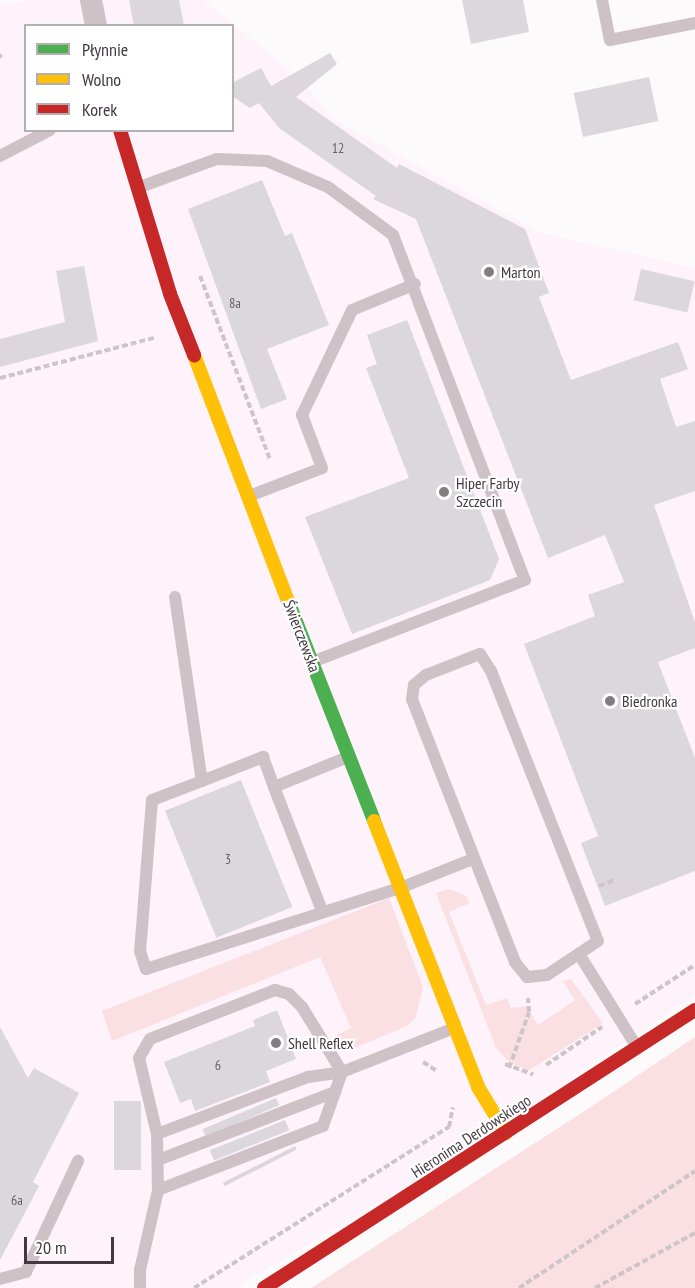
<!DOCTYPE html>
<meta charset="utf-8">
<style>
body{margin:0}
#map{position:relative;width:695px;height:1288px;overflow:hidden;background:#fdfafc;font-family:"PT Sans Narrow",sans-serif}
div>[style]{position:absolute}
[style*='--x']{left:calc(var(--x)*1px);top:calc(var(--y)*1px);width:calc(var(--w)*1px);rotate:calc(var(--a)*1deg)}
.built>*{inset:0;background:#fef2fb}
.green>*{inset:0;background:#fbe0e3}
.building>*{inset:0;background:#dbd7dd;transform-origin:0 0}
.path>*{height:4px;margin-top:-2px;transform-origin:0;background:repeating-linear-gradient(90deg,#cec4c9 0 6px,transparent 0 9px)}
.lane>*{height:12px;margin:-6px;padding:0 6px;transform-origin:6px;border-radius:6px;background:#cfc2c7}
.street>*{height:22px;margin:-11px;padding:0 11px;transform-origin:11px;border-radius:11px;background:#cfc2c7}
.fast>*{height:14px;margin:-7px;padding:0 7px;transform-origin:7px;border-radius:7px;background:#4caf50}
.slow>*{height:14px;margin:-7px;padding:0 7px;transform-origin:7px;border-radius:7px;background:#ffc107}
.jam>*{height:14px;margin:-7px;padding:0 7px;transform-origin:7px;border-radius:7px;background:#c62828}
.dots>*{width:16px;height:16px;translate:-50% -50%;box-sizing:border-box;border:3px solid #fff;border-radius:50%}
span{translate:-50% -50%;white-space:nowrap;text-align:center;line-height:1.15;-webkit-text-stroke:4.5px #fff;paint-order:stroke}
.number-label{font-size:14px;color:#686067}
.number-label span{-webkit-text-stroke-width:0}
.poi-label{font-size:16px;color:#423840}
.left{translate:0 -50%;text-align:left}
.street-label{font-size:16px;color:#423840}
.legend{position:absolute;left:24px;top:24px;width:210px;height:108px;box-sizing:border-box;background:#fff;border:2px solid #b3afb3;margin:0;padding:8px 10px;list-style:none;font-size:18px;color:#423840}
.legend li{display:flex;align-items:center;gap:12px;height:30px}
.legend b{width:30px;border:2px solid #b3afb3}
.scale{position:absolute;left:24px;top:1237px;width:90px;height:27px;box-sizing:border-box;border:3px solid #423840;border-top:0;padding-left:8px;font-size:18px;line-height:21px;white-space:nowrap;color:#423840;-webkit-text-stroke:4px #fff;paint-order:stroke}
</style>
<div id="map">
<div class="built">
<div style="clip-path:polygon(evenodd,29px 0,203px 0,300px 78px,333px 119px,539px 232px,695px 268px,695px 996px,404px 1188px,235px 1288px,0 1288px,0 5px,29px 0,26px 26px,232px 26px,232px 130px,26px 130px,26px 26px)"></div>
</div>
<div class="green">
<div style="clip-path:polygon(449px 889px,465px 895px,470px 903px,449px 912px,486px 1005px,507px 998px,511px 1008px,526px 1006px,538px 1025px,575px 1000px,563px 981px,571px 979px,603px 1023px,528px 1071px,508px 1061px,496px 1048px,436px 893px)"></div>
<div style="clip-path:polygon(389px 898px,423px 987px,416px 1017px,407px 1026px,350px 1050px,335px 1036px,351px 1028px,320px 957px,112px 1041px,102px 1011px)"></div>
<div style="clip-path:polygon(695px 1037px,695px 1288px,311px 1288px,592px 1106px)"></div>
</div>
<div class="building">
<div style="clip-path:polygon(129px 0,179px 0,184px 26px,134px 26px)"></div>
<div style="clip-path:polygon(462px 0,523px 0,529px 32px,471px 44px)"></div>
<div style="clip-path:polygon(330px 53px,337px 64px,296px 97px,397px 168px,399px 164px,525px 229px,549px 293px,539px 297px,571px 380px,678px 342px,688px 369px,660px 379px,676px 427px,695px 421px,695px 491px,654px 505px,695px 622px,695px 648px,658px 662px,695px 758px,695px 871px,605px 906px,581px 843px,598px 836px,524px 644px,595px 616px,588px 595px,624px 582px,605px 535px,548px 558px,416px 219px,373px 199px,376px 196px,279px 128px,259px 103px,250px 108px,232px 96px,232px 83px,261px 68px,271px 86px)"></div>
<div style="left:649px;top:77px;width:45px;height:77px;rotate:78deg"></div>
<div style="clip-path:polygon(262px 180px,285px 236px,292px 233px,329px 325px,267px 349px,287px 399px,261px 409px,188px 209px)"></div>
<div style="clip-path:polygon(84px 266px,98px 341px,0 367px,0 339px,65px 322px,56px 271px)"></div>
<div style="left:641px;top:269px;width:55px;height:32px;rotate:13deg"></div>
<div style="clip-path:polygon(407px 320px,499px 559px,490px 580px,352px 634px,305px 517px,409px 478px,366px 368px,377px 364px,367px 335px)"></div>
<div style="left:241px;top:780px;width:137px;height:82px;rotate:68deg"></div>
<div style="clip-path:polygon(277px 1010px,296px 1059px,266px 1071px,270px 1082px,195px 1111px,191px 1099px,180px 1103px,164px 1062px,255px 1026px,253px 1020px)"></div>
<div style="clip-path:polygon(0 1027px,28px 1078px,34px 1068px,79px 1093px,33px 1182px,39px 1186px,0 1260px)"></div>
<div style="left:276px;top:1098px;width:8px;height:80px;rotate:67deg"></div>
<div style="left:114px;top:1101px;width:27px;height:69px"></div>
<div style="left:285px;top:1120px;width:11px;height:81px;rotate:68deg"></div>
<div style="left:295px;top:1146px;width:4px;height:81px;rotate:63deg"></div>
</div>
<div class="path">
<div style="--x:0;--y:56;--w:2;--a:0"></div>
<div style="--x:200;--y:276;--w:196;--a:69.1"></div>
<div style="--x:0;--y:378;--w:159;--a:-14.6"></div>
<div style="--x:599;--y:886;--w:17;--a:-21"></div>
<div style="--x:635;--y:1004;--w:72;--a:-33"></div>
<div style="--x:423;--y:1062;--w:17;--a:33"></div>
<div style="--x:505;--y:1064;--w:30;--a:20"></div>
<div style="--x:546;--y:1065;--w:68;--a:-34.2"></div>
<div style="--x:509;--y:1068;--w:59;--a:-70.3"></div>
<div style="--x:529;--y:1012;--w:14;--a:-94"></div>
<div style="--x:194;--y:1288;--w:302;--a:-32.3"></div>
<div style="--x:449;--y:1127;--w:20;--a:-79"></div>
<div style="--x:519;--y:1288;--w:211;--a:-33.6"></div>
<div style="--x:595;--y:1288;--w:114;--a:-28.8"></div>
</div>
<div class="lane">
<div style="--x:602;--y:0;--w:41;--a:78.7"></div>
<div style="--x:610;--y:40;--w:87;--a:-11.3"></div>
<div style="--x:0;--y:156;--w:56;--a:-27.5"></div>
<div style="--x:140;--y:187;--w:82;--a:-20"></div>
<div style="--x:217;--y:159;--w:50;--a:2.3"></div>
<div style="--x:267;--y:161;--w:66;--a:23.1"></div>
<div style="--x:328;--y:187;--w:81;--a:36.4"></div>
<div style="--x:393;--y:235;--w:369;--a:69.1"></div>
<div style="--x:525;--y:580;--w:227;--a:158.9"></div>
<div style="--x:249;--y:496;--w:78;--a:-21"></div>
<div style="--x:322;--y:468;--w:57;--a:-110.7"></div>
<div style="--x:302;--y:415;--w:116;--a:-64.5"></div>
<div style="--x:352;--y:310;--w:68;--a:-22.4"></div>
<div style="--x:175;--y:597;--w:186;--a:81.7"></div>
<div style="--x:202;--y:781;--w:66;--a:-21.5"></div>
<div style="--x:263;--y:757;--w:32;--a:70"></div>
<div style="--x:274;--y:787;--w:80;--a:-22.1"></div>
<div style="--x:480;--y:654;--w:20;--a:57"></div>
<div style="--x:491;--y:671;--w:290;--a:68.4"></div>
<div style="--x:598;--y:941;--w:61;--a:146.3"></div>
<div style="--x:547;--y:975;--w:20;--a:174"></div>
<div style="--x:527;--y:977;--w:19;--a:-129"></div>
<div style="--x:515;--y:962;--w:282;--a:-111.4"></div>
<div style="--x:412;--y:699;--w:14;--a:-82"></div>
<div style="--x:414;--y:685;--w:16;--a:-40"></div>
<div style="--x:426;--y:675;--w:58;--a:-21.3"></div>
<div style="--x:202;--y:781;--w:53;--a:159.2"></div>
<div style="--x:152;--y:800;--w:151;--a:94.5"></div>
<div style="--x:140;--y:951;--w:19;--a:72"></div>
<div style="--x:146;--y:969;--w:267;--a:-17.7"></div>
<div style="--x:400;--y:888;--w:79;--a:-21.7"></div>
<div style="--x:274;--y:787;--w:133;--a:68.8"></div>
<div style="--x:579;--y:954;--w:110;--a:58.1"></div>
<div style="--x:157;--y:1134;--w:161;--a:-20.7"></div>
<div style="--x:308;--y:1077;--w:34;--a:-8"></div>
<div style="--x:342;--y:1072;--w:76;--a:-121.6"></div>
<div style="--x:302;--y:1007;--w:18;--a:-135"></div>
<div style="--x:289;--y:994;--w:15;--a:-164"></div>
<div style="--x:275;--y:990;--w:134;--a:158.6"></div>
<div style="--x:150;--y:1039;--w:22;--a:120"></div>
<div style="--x:139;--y:1058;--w:78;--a:76.7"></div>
<div style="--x:157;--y:1134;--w:56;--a:89"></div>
<div style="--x:158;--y:1160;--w:190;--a:-21"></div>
<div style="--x:0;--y:1279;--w:27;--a:-15"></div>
<div style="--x:26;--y:1272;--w:123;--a:-64.9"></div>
<div style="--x:140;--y:1288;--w:18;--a:-90"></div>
<div style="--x:140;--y:1270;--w:82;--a:-77.3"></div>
<div style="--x:158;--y:1190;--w:177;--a:-21.2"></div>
<div style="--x:323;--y:1126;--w:57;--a:-70.6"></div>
<div style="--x:342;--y:1072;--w:120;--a:-21.4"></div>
</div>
<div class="street">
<div style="--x:91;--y:0;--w:26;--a:79"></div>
</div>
<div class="fast">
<div style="--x:288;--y:601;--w:236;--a:68.6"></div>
</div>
<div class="slow">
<div style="--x:194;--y:355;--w:263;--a:69.1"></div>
<div style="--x:374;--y:821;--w:286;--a:68.6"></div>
<div style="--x:478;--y:1087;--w:54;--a:58.7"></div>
</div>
<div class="jam">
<div style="--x:120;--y:130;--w:171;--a:73"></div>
<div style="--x:170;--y:294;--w:66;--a:68.5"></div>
<div style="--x:264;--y:1288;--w:513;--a:-32.82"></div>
</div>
<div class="dots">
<div style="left:489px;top:272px;background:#837c82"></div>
<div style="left:444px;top:492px;background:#837c82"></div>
<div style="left:610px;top:701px;background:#837c82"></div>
<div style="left:276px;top:1043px;background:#837c82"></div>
</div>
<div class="number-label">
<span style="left:338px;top:148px">12</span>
<span style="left:235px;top:303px">8a</span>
<span style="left:228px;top:859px">3</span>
<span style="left:218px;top:1065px">6</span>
<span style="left:17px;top:1200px">6a</span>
</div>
<div class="poi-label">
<span class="left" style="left:501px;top:272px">Marton</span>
<span class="left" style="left:456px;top:492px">Hiper Farby<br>Szczecin</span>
<span class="left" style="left:622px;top:701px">Biedronka</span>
<span class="left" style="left:288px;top:1043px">Shell Reflex</span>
</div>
<div class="street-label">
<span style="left:302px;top:636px;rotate:69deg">Świerczewska</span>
<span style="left:471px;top:1136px;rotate:-33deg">Hieronima Derdowskiego</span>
</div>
<ul class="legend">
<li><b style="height:8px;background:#4caf50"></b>Płynnie</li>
<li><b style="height:8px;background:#ffc107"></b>Wolno</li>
<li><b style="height:8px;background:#c62828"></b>Korek</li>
</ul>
<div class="scale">20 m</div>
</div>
